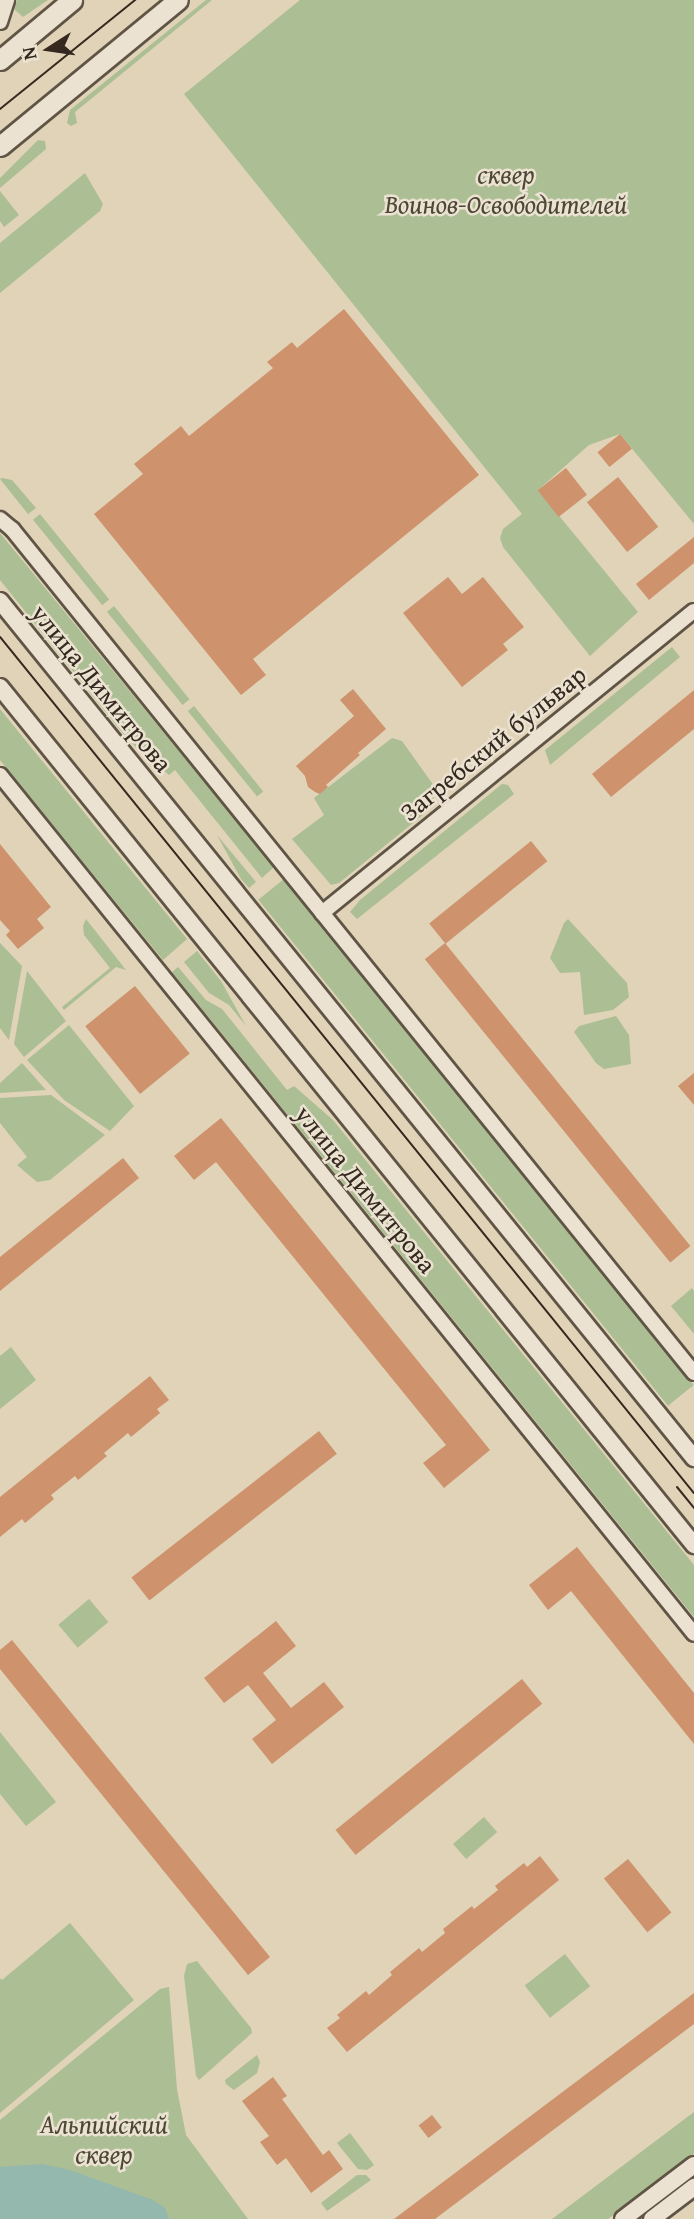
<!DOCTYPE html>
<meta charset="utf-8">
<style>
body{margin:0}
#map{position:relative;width:694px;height:2219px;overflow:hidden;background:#e0d3b8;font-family:"Gentium Book Plus",serif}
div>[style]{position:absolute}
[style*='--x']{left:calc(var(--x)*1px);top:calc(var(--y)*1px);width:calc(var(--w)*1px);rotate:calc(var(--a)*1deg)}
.green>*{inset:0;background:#acbe94;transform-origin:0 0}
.water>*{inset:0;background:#94b8ae}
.building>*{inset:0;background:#ce926d;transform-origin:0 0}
.roads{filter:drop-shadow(2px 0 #605445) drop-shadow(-2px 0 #605445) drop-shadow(0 2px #605445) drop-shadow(0 -2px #605445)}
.minor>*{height:14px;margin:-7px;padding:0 7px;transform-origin:7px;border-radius:7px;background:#ebe2d1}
.tertiary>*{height:16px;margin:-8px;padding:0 8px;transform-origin:8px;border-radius:8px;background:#ebe2d1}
.secondary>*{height:19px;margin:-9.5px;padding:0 9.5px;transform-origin:9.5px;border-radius:9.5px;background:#ebe2d1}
.tram>*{height:2px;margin:-1px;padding:0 1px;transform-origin:1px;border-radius:1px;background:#35291f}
span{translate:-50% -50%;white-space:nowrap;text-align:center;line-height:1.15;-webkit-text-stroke:5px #ebe2d1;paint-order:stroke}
.park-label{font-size:26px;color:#4d4736;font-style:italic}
.street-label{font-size:26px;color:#35291f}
.north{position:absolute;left:14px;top:14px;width:70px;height:70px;-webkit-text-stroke:5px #ebe2d1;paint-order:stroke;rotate:258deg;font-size:19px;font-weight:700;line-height:28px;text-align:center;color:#35291f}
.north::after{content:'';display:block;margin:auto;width:24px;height:32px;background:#35291f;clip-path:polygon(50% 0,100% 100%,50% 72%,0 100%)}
</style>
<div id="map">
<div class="green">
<div style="clip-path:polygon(17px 0,48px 0,23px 17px,14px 9px)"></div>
<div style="clip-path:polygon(206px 0,212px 0,75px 112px,77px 123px,71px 126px,67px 123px,70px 110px)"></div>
<div style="clip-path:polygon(300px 0,694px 0,694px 524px,620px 434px,589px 445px,538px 490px,638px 612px,590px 656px,503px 547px,500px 538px,503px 529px,522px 514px,184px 94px)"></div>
<div style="clip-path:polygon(38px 140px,45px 141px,46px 149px,0 188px,0 178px)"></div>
<div style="clip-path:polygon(85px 173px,103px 204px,100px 211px,0 293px,0 243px)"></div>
<div style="clip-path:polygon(0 191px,19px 215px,4px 227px,0 221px)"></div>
<div style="clip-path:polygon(2px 478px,12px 480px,36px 508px,28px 514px,0 479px)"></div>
<div style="left:40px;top:514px;width:110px;height:9px;rotate:51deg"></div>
<div style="clip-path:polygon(0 533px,274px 867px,262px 878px,175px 770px,169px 775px,129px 741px,0 580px)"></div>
<div style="left:114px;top:606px;width:120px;height:9px;rotate:51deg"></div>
<div style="clip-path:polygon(672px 647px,680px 657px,550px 765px,545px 750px)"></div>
<div style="left:194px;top:706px;width:110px;height:8px;rotate:51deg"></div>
<div style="clip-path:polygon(0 709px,187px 939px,163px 960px,0 760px)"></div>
<div style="clip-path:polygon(392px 738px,402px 741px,432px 783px,434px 800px,424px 814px,339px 883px,331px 885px,292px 839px,324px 815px,314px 798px)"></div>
<div style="clip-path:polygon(502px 784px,508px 785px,514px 794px,357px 919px,350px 912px,360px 900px)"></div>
<div style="clip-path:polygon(217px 835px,256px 882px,249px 888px,241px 879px)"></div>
<div style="left:284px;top:879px;width:651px;height:33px;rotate:51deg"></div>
<div style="clip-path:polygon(86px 919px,126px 970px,116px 967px,64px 1010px,62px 1007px,110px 968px,84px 935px,83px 926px)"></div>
<div style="clip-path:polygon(568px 919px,627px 983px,629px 997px,613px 1010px,584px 1015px,580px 972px,560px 973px,550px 958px,564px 923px)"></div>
<div style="clip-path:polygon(0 943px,22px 966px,9px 1040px,0 1028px)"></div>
<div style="clip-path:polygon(197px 951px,221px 981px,246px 1026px,229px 1005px,209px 993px,184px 962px)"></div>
<div style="clip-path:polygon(178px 967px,206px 1000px,222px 1009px,287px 1090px,294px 1086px,333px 1120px,694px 1565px,694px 1617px,172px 972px)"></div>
<div style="clip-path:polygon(27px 971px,66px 1021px,24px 1057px,14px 1044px)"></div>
<div style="clip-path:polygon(616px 1016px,629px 1035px,631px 1064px,604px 1069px,596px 1063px,574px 1032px,579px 1026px)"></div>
<div style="clip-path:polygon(69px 1025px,134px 1106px,110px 1131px,64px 1100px,27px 1060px)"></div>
<div style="clip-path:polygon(22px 1063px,46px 1090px,0 1093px,0 1083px)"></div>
<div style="clip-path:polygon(51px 1095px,105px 1135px,50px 1180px,37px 1182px,17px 1165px,27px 1157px,0 1123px,0 1098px)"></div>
<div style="clip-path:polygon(692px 1288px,694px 1291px,694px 1334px,671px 1306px)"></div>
<div style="clip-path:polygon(11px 1347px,36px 1380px,0 1409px,0 1356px)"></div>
<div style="left:89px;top:1599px;width:30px;height:40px;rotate:50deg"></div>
<div style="clip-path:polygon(0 1732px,56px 1802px,26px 1826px,0 1794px)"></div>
<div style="left:484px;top:1817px;width:20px;height:41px;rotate:49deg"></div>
<div style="clip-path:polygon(70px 1923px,134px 2000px,0 2113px,0 1978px,2px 1980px)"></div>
<div style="left:565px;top:1954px;width:41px;height:51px;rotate:52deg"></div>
<div style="clip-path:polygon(197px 1961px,251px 2028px,252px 2033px,199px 2080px,196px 2076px,184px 1976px,187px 1964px)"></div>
<div style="clip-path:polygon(169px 1987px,177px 2089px,186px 2135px,248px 2219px,0 2219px,0 2120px,160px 1989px)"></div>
<div style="clip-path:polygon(257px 2055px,260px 2062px,257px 2073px,234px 2090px,226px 2084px,225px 2080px)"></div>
<div style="clip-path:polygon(694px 2112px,694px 2154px,608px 2219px,552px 2219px)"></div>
<div style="clip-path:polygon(350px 2133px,374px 2165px,367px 2170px,358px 2169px,337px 2143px)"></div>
<div style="clip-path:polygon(357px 2175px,366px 2175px,371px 2180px,327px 2211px,321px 2203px)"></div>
</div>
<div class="water">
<div style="clip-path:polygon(42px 2164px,70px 2170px,153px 2200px,165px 2208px,169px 2219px,0 2219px,0 2167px)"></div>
</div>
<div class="building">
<div style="clip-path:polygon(344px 309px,479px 475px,253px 659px,266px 675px,241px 695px,94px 514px,143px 474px,134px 464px,181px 426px,189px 436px,273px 368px,267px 362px,292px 342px,297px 348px)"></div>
<div style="left:620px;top:434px;width:19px;height:29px;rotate:51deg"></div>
<div style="left:566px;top:468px;width:34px;height:36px;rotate:52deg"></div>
<div style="left:618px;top:477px;width:64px;height:40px;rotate:51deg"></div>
<div style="clip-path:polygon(694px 537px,694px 563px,649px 600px,636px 584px)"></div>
<div style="clip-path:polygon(448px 577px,462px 594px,483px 577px,524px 627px,503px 644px,508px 650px,462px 687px,403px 613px)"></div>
<div style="clip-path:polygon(353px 689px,386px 729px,358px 753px,360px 755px,326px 785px,328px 787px,320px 794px,315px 792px,308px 787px,305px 776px,296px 766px,354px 716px,340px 700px)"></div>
<div style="clip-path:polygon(694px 690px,694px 729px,611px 797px,592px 774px)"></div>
<div style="left:531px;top:841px;width:26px;height:131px;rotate:51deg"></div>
<div style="clip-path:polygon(0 844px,51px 907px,37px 919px,44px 928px,18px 949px,6px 935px,10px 931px,0 920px)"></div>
<div style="left:445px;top:943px;width:390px;height:26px;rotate:51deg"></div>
<div style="left:135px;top:986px;width:87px;height:64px;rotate:51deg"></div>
<div style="clip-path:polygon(694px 1073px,694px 1105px,678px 1086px)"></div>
<div style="clip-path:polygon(221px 1118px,490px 1450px,444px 1488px,423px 1463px,446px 1445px,216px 1162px,194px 1180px,174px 1156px)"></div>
<div style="clip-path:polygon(123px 1158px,139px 1178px,0 1291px,0 1257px)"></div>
<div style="clip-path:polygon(150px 1376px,169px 1400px,157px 1409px,160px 1413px,131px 1437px,128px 1433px,104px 1453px,107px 1456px,78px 1480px,75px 1476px,51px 1495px,54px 1499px,25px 1523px,22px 1519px,0 1537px,0 1497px)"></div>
<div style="left:319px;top:1431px;width:29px;height:238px;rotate:52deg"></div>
<div style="clip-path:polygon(577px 1547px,694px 1693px,694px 1744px,571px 1591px,548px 1610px,529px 1585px)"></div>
<div style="clip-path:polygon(276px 1621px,296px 1646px,263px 1673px,291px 1708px,324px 1682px,344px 1707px,272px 1764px,252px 1739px,276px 1720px,248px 1685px,224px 1703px,204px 1678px)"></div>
<div style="clip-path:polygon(12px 1640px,270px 1957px,248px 1975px,0 1669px,0 1650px)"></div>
<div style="left:522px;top:1679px;width:32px;height:240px;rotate:51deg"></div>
<div style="clip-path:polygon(540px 1856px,559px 1880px,347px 2052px,327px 2028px,340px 2018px,337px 2015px,366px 1991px,369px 1995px,392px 1975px,390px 1972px,419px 1948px,422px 1952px,445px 1933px,443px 1929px,472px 1906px,474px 1909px,498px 1890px,495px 1886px,524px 1863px,527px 1867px)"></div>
<div style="left:628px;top:1859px;width:69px;height:31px;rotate:51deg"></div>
<div style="clip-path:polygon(694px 1993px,694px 2024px,435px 2219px,394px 2219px)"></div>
<div style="clip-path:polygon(273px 2077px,287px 2096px,282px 2099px,323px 2155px,329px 2150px,343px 2169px,311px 2193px,286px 2158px,277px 2165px,260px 2142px,269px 2136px,242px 2101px)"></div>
<div style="left:432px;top:2115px;width:16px;height:17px;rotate:52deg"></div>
</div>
<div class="roads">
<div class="minor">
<div style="--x:0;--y:22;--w:23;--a:-72"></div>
<div style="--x:0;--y:519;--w:16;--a:40"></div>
<div style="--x:12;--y:529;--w:1085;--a:51.06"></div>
<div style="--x:0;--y:775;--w:1104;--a:51.06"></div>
<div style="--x:322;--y:913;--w:479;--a:-39.1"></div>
</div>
<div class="tertiary">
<div style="--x:0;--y:601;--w:1103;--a:51"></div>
<div style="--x:0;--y:687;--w:1104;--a:51.03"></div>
<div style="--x:623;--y:2219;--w:89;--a:-37.3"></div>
<div style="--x:652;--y:2219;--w:53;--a:-37.3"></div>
</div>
<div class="secondary">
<div style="--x:0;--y:60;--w:94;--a:-39.8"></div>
<div style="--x:0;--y:146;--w:230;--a:-39.4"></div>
</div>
</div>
<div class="tram">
<div style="--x:0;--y:109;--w:174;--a:-38.9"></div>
<div style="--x:0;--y:637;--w:1102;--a:50.97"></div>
<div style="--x:677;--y:1487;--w:27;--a:51"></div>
</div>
<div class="park-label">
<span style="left:506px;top:189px">сквер<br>Воинов-Освободителей</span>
<span style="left:104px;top:2139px">Альпийский<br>сквер</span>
</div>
<div class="street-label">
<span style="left:102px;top:688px;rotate:51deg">улица Димитрова</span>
<span style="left:493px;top:743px;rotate:-39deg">Загребский бульвар</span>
<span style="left:366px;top:1189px;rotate:51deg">улица Димитрова</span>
</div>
<div class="north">N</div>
</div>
